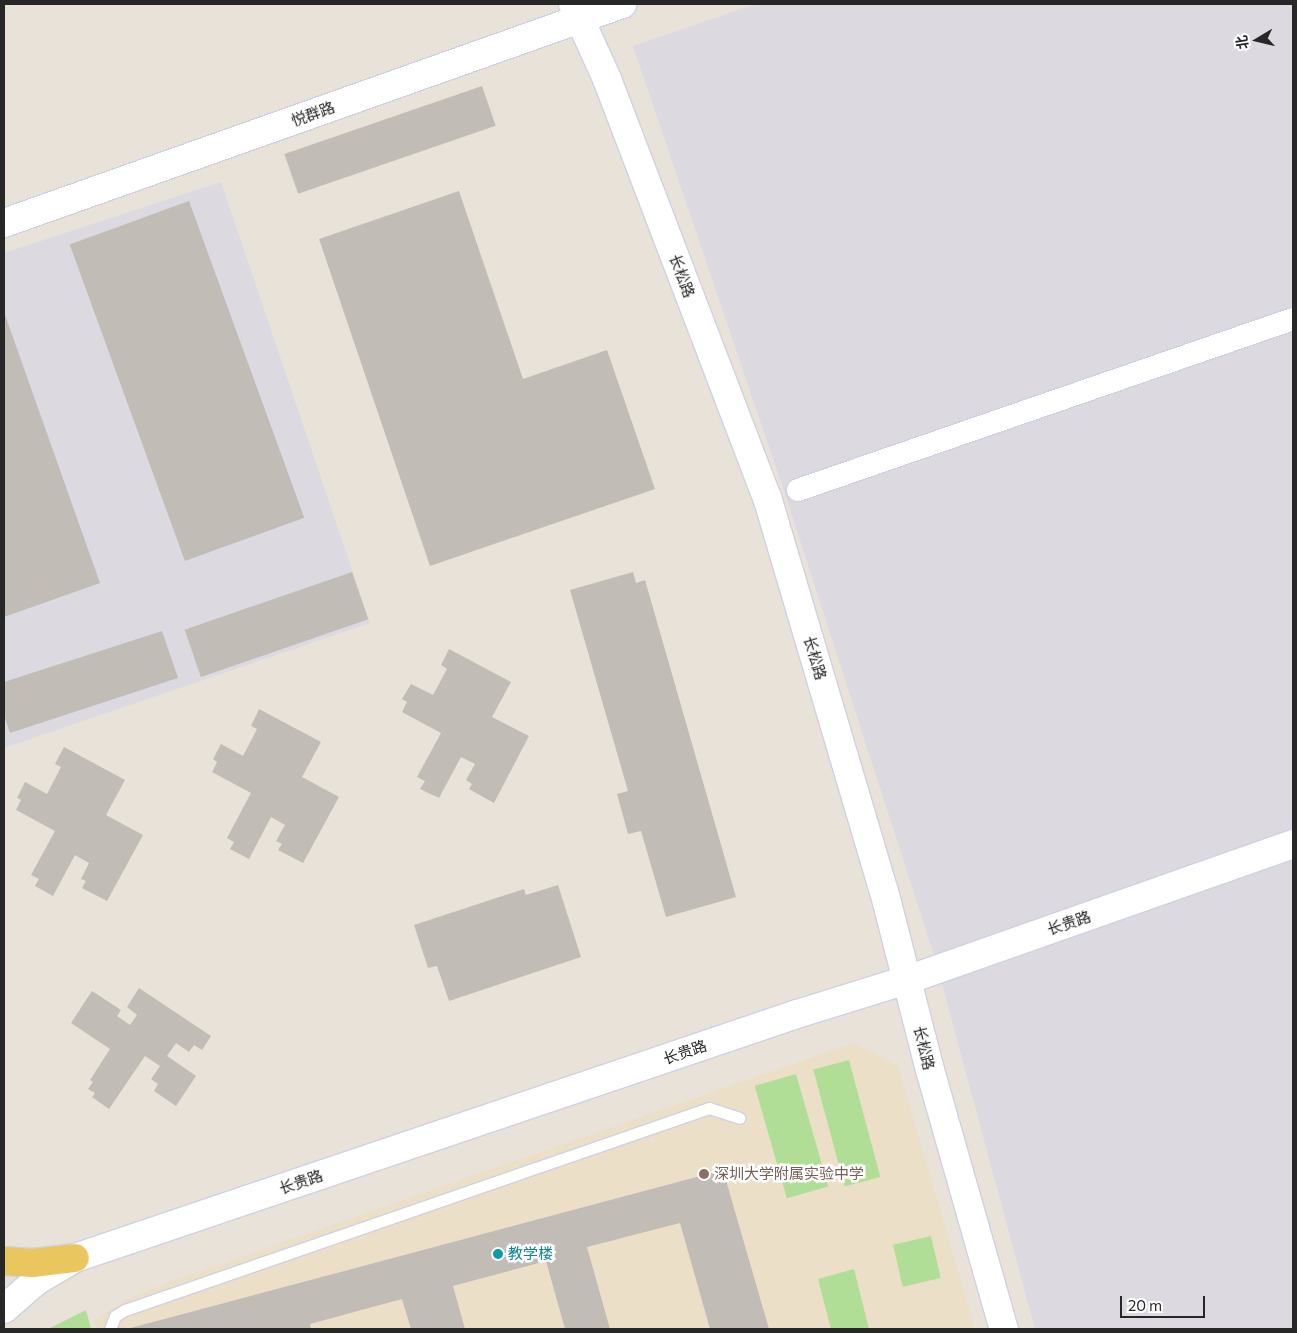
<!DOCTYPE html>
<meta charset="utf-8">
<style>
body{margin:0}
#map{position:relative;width:1297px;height:1333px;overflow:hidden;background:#e9e2d9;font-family:Commissioner,"Noto Sans SC",sans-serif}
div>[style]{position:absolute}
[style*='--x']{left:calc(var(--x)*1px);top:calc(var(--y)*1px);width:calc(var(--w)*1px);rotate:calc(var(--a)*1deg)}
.industrial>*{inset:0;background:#dcd9e1}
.education>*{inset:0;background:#ebdfc8}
.green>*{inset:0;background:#b0de97;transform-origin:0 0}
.building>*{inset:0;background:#c1bcb6;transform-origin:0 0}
.roads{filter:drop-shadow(1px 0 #ced2e0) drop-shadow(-1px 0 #ced2e0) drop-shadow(0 1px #ced2e0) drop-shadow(0 -1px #ced2e0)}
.service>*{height:11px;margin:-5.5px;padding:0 5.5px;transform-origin:5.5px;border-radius:5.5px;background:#fff}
.minor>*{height:22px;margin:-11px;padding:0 11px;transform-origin:11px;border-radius:11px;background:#fff}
.tertiary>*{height:28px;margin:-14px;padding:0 14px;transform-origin:14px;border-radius:14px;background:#fff}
.primary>*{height:28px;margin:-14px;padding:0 14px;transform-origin:14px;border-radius:14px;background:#e9c75e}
.dots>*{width:14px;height:14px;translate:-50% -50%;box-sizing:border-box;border:2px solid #fff;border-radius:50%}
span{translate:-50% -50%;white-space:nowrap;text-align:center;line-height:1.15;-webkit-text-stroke:5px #fff;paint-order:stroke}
.street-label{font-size:15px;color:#272727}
.education-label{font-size:15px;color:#785e54}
.left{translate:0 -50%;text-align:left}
.culture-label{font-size:15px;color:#0d838f}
.frame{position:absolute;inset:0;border:5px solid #272727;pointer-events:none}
.north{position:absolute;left:1232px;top:15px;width:50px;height:50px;-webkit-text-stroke:4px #fff;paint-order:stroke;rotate:261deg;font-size:14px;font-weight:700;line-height:20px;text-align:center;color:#272727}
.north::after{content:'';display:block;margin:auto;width:18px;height:22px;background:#272727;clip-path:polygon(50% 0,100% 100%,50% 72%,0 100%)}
.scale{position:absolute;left:1120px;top:1296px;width:85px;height:22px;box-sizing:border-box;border:2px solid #272727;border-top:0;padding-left:6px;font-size:15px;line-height:18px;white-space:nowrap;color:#272727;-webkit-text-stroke:4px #fff;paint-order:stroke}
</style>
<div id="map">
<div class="industrial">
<div style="clip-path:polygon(756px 4px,1293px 4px,1293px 1329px,1035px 1329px,935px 958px,786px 497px,633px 46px)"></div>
<div style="clip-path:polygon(221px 182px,370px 623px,4px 748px,4px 253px)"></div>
</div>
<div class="education">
<div style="clip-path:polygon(853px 1043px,898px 1066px,975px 1329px,97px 1329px,94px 1321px,122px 1301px,172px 1281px)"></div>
</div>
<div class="green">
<div style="left:849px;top:1060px;width:121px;height:37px;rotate:75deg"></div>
<div style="left:796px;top:1074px;width:117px;height:43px;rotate:74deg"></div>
<div style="left:931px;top:1236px;width:43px;height:39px;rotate:77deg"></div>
<div style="clip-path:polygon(854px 1269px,869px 1329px,831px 1329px,818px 1279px)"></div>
<div style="clip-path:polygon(86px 1310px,91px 1329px,48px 1329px)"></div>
</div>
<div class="building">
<div style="left:482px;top:86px;width:42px;height:209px;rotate:71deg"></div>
<div style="clip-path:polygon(459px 191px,523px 379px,607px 350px,655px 489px,430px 566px,319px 239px)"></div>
<div style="left:189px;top:201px;width:337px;height:127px;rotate:70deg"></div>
<div style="clip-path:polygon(4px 312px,100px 583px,4px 617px)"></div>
<div style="left:352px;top:572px;width:50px;height:177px;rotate:71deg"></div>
<div style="clip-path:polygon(633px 572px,636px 583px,645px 580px,736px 897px,666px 917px,641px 831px,628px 834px,617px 794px,628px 791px,570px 590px)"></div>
<div style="clip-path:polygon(162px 631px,178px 678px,10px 733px,4px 715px,4px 682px)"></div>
<div style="clip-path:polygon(449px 649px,511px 682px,492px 717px,529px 736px,494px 803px,469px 789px,472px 784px,466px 780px,475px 764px,461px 757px,439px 798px,420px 789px,425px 781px,417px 777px,441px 733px,402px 712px,407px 702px,402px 699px,411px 684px,433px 695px,447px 669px,441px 665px)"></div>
<div style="clip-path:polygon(259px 709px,321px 742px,302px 777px,339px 797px,303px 863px,278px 850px,282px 844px,276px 841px,285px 825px,271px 817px,249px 859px,230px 849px,234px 842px,227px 838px,251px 793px,212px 772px,217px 762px,213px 759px,221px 744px,243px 756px,257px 729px,251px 726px)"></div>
<div style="clip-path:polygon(64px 747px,125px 780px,106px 815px,143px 835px,107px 901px,82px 888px,86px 881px,81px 879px,89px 863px,75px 855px,53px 896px,35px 886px,39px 879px,31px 875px,55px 831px,16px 810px,21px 800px,17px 798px,25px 782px,47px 794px,61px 767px,55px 764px)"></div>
<div style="clip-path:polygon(558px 885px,581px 957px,449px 1001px,437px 966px,428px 968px,414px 925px,524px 889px,526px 895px)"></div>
<div style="clip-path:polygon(139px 988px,211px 1036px,202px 1050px,194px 1045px,189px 1052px,176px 1043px,167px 1056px,196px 1076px,176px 1106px,154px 1091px,158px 1084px,151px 1079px,160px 1066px,145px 1056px,109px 1109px,92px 1097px,95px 1093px,88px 1089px,93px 1082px,90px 1080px,110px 1049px,71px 1023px,92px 991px,121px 1010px,117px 1016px,130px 1025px,137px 1015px,127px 1007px)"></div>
<div style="clip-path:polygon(723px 1170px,769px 1329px,710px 1329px,680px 1223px,587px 1247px,610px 1329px,565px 1329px,546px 1261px,453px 1286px,465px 1329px,411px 1329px,402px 1299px,310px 1324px,311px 1329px,127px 1329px)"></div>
</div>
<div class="roads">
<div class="service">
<div style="--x:110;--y:1329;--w:14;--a:-69"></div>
<div style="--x:115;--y:1316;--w:12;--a:-31"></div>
<div style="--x:125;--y:1310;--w:618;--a:-19.08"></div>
<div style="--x:709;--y:1108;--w:32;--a:18"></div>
</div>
<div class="minor">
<div style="--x:798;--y:490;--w:524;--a:-19.06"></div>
</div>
<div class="tertiary">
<div style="--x:573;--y:4;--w:82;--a:65.6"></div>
<div style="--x:607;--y:79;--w:448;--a:69.1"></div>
<div style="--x:767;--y:497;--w:411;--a:73.5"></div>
<div style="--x:884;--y:891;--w:185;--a:75.6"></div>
<div style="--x:930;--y:1070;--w:269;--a:74.1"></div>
<div style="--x:4;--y:223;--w:656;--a:-19.51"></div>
<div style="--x:4;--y:1309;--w:43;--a:-41.2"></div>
<div style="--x:36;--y:1281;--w:45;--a:-30.5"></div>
<div style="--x:75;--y:1258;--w:762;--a:-18.67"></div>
<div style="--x:797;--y:1014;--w:115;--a:-17.2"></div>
<div style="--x:907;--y:980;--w:409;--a:-19.4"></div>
</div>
<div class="primary">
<div style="--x:4;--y:1261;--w:29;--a:4"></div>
<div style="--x:33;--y:1263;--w:42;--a:-6.8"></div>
</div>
</div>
<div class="dots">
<div style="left:704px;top:1174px;background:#8d6e63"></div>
<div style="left:498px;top:1254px;background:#0f9aa8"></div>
</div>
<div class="street-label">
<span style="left:313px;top:114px;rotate:-20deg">悦群路</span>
<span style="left:682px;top:276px;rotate:69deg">长松路</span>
<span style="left:815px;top:658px;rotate:73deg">长松路</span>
<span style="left:1069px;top:923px;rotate:-19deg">长贵路</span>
<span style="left:924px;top:1048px;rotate:76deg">长松路</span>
<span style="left:685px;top:1052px;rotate:-19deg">长贵路</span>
<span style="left:301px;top:1182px;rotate:-19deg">长贵路</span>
</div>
<div class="education-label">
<span class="left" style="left:714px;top:1174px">深圳大学附属实验中学</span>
</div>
<div class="culture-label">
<span class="left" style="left:508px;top:1254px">教学楼</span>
</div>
<div class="frame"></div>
<div class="north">北</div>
<div class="scale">20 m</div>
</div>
